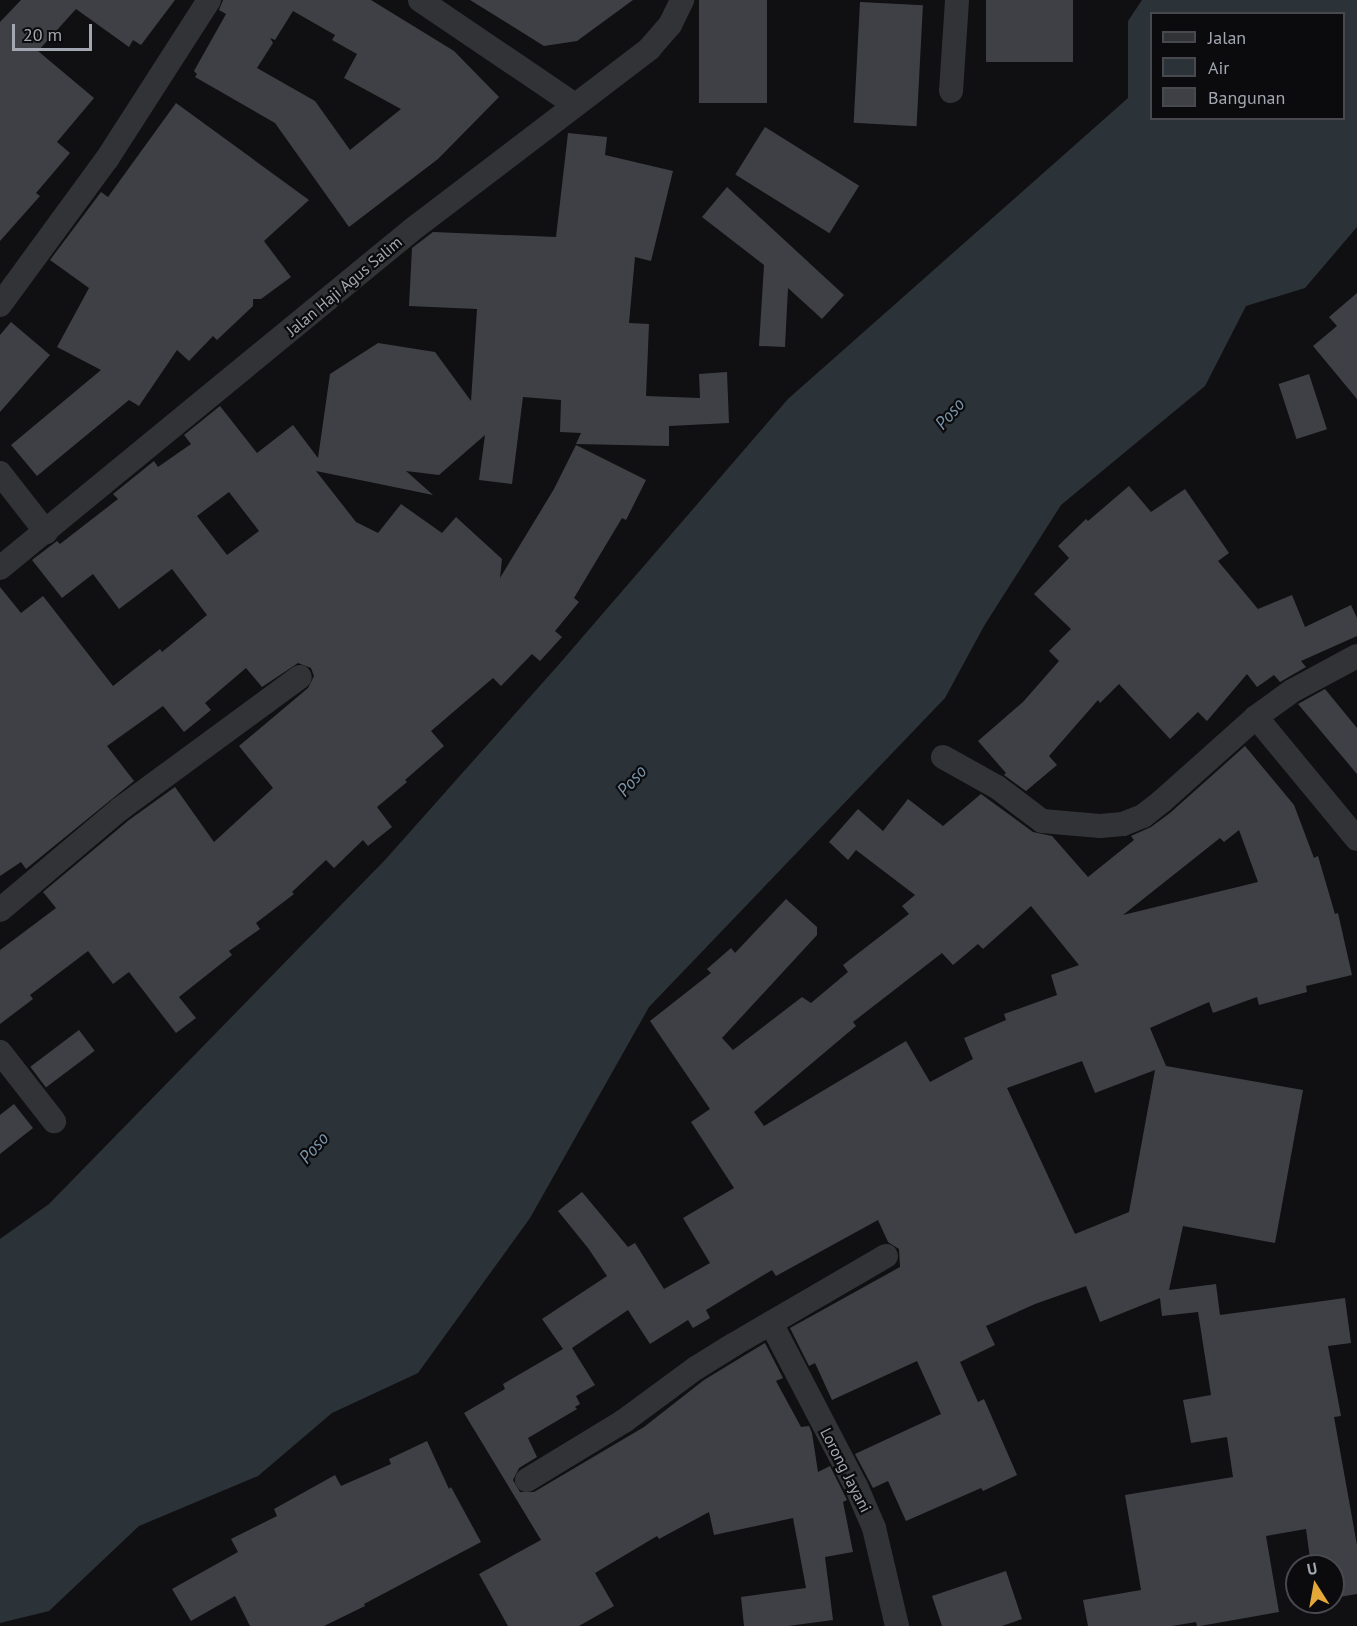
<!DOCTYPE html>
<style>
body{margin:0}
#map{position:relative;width:1357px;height:1626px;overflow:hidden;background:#101012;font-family:"PT Sans",sans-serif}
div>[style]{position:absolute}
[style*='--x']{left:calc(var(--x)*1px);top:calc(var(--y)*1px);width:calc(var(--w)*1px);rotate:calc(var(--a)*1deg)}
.water>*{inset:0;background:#2b3339}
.building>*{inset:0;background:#3f4045;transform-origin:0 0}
.street>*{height:24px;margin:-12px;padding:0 12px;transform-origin:12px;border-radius:12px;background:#323336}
span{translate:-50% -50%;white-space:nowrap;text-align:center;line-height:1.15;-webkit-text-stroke:4.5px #0b0b0d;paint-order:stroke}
.street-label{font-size:16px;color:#a3a7b1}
.water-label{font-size:18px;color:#7b95ab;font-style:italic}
.legend{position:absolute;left:1150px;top:12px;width:195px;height:108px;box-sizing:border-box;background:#0b0b0d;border:2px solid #48494f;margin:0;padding:8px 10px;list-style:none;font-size:18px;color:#a3a7b1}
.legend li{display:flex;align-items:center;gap:12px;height:30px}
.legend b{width:30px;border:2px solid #48494f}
.north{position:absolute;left:1285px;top:1554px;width:60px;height:60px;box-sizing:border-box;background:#0b0b0d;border:2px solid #48494f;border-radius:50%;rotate:349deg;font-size:16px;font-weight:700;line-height:24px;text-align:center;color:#a3a7b1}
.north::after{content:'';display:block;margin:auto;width:21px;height:27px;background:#e3a837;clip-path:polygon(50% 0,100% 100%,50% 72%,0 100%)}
.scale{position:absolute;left:12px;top:24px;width:80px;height:27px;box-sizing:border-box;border:3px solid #a3a7b1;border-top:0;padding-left:8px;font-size:18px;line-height:21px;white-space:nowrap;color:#a3a7b1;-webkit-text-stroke:4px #0b0b0d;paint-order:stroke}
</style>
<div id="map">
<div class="water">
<div style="clip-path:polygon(evenodd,1142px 0,1357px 0,1357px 227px,1305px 288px,1246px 306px,1205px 386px,1061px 505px,984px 626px,945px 698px,649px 1007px,530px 1218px,418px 1373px,332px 1413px,258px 1476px,139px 1526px,49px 1611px,0 1623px,0 1239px,49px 1204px,385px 860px,561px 662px,788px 399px,1128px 98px,1128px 21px,1142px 0,1152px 14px,1344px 14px,1344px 118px,1152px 118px,1152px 14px)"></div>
</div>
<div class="building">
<div style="clip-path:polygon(21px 0,175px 0,141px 45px,133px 40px,129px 47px,76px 9px,38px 51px,94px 98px,57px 142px,70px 153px,36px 193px,40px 196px,0 241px,0 22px)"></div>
<div style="clip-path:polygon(evenodd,223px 0,371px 0,454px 51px,499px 97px,438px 159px,349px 227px,275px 123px,195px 77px,197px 74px,194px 71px,226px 14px,219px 10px,223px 0,293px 11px,335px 35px,332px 40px,357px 54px,344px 78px,401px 109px,350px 150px,315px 101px,257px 68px,273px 43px,270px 38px,275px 40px,293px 11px)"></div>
<div style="clip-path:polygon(470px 0,633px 0,577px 41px,544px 46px)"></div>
<div style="left:699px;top:0;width:68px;height:103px"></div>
<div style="left:986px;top:0;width:87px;height:62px"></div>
<div style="left:860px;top:2px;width:63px;height:121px;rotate:3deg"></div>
<div style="clip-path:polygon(176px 103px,309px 200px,264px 241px,291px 277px,261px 299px,253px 299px,253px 306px,217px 340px,213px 336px,189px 361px,177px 350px,139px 406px,129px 400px,37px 476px,11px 445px,101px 370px,57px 347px,89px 288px,50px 260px,101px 192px,108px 197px)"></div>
<div style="left:765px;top:127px;width:111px;height:56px;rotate:32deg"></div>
<div style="clip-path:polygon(evenodd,568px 133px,607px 137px,605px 155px,673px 171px,651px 261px,635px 257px,629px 323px,649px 324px,646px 396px,700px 398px,699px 374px,727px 372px,729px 423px,669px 426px,669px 446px,576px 444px,581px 433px,560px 432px,561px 400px,523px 397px,512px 484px,479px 480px,485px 435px,439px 475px,406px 471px,433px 495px,316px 471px,356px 522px,378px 533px,401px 504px,442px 533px,456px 517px,502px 559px,500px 578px,554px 489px,576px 445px,646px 480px,626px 520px,622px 518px,574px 598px,579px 602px,555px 631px,562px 637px,540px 661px,532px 654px,501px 686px,493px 678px,431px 731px,444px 746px,405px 780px,407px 782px,377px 807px,392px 827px,368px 846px,363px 840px,334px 868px,326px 860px,292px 892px,294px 894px,256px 923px,260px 929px,229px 951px,232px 955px,179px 997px,196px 1018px,176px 1033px,129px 972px,113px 984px,88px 951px,30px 995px,33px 999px,0 1024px,0 950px,56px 908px,43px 892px,129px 820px,175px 787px,214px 842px,273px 788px,239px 746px,308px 688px,314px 676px,311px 668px,298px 663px,262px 687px,246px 668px,205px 703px,211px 710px,184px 732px,163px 706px,107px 746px,134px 781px,26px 869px,21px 862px,0 876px,0 587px,21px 613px,43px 596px,113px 686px,160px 649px,162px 652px,207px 615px,172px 569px,119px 609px,93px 574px,62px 598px,32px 560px,57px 541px,60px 544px,118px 499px,113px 494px,154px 461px,158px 467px,191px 444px,184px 435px,220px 406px,257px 453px,293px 425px,318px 458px,330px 374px,378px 343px,435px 352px,471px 401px,477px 309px,409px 306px,412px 248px,433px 232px,556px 237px,568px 133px,229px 492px,259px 531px,227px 555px,197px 516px,229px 492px)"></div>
<div style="clip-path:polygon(727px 187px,844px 295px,822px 319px,788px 288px,785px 347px,759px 346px,764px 265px,702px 217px)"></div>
<div style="clip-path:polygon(1357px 293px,1357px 399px,1313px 346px,1337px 326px,1329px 317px)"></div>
<div style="clip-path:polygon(11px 322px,50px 355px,0 412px,0 335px)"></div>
<div style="left:1309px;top:374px;width:58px;height:32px;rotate:72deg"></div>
<div style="clip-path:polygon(1129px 486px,1151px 512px,1185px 489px,1229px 553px,1218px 561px,1258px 609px,1292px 595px,1305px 627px,1351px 605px,1357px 618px,1357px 636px,1301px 661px,1306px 667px,1280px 682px,1274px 675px,1257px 687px,1247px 674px,1207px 721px,1198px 712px,1170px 739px,1119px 684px,1100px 703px,1098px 700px,1049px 756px,1057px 765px,1026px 791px,1004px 775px,1006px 773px,978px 741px,1023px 702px,1059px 661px,1049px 651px,1071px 629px,1034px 594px,1069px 558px,1058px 546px,1086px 519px,1088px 521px)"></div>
<div style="clip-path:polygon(1325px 689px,1357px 728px,1357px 774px,1298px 704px)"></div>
<div style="clip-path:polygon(evenodd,1245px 746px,1294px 805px,1314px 858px,1318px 856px,1335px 914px,1338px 913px,1352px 975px,1306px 986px,1307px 992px,1259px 1005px,1257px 997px,1213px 1013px,1209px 1002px,1150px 1028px,1166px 1066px,1303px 1090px,1275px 1243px,1183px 1226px,1169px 1290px,1216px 1284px,1220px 1315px,1345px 1298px,1351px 1343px,1328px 1346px,1341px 1416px,1334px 1417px,1357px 1545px,1357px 1594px,1333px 1598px,1333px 1566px,1311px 1566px,1306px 1529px,1266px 1536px,1279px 1612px,1200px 1626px,1197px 1626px,1196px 1622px,1172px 1626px,1088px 1626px,1083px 1600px,1141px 1590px,1125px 1495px,1233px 1477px,1227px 1437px,1191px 1443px,1183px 1400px,1211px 1395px,1198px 1312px,1162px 1316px,1160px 1298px,1100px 1322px,1086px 1286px,1035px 1304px,986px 1326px,995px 1345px,960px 1362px,978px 1402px,984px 1399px,1017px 1475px,983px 1491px,981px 1488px,906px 1521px,888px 1481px,873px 1488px,855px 1454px,941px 1414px,917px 1361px,832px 1400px,815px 1363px,809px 1366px,790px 1328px,900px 1267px,899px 1249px,888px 1242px,878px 1220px,776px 1276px,772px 1270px,706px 1310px,710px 1318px,693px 1328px,688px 1320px,650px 1344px,628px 1310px,572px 1348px,595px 1385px,576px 1396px,580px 1404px,575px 1407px,577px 1409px,528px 1438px,537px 1457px,519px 1468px,513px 1480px,520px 1492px,534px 1492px,644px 1427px,704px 1380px,765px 1343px,783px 1378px,776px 1381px,801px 1427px,809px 1426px,812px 1433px,818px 1472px,830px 1466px,847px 1500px,843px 1502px,853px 1552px,825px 1557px,833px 1620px,788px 1626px,744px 1626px,741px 1597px,806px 1588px,793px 1518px,714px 1535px,709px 1512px,659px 1539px,657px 1536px,595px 1573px,614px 1606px,579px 1626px,508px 1626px,479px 1574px,541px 1540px,464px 1413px,505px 1389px,503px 1384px,563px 1349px,542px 1319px,607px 1276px,588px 1248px,558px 1211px,582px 1192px,628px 1247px,635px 1243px,664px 1289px,710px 1263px,683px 1218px,734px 1188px,691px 1122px,710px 1109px,650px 1021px,711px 973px,707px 969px,731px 948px,735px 953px,786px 899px,817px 927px,817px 935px,722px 1038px,733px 1050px,802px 997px,811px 1003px,848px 972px,843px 965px,909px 914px,902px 906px,915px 895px,856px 850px,848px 860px,829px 842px,858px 809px,883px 831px,908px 799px,943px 826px,981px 794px,1033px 832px,1052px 836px,1088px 877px,1134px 840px,1131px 836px,1151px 827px,1170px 813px,1245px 746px,1239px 830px,1258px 882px,1123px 915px,1220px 838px,1224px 842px,1239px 830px,1245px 746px,1031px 906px,1079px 965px,1051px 975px,1057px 995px,1004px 1014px,1006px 1020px,964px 1038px,973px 1059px,930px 1082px,906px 1041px,764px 1126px,754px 1112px,856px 1026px,853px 1022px,942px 953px,953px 965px,978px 944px,983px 949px,1031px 906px,1245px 746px,1082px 1061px,1095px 1093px,1155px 1070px,1129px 1212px,1075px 1234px,1007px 1088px,1082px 1061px)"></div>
<div style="left:79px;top:1030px;width:26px;height:61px;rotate:53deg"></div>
<div style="clip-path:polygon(14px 1104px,33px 1128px,0 1154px,0 1115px)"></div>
<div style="clip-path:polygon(427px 1441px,449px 1489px,451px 1487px,481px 1542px,364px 1604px,365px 1606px,324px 1626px,250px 1626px,235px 1596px,191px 1621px,172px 1589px,238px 1552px,231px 1539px,277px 1516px,274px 1509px,335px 1475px,341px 1486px,391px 1464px,389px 1459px)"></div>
<div style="clip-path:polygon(1006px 1571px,1022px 1619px,1002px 1626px,942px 1626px,932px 1596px)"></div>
</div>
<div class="street">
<div style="--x:420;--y:0;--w:187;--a:34.1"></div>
<div style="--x:951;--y:91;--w:91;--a:-86.2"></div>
<div style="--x:0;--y:305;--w:181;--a:-53.8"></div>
<div style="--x:107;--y:159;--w:189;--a:-57.3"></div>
<div style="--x:0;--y:473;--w:75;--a:52.1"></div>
<div style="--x:0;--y:568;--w:534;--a:-39.38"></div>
<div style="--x:413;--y:229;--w:297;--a:-37.3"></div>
<div style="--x:649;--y:49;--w:32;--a:-49"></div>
<div style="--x:670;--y:25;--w:28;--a:-64"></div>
<div style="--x:1256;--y:717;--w:158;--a:50.4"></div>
<div style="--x:943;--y:757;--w:62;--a:29.1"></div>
<div style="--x:997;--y:787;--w:56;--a:37.1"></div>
<div style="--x:1042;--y:821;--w:58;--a:4.9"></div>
<div style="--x:1100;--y:826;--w:23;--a:-5"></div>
<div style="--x:1123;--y:824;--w:22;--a:-22"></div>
<div style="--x:1143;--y:816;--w:23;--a:-38"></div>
<div style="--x:1161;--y:802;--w:127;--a:-41.8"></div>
<div style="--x:1256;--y:717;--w:44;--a:-35.8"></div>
<div style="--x:1292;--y:691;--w:74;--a:-28.3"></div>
<div style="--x:0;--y:910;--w:157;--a:-40.1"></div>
<div style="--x:120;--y:809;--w:223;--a:-36.3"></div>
<div style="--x:0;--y:1052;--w:88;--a:52"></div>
<div style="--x:771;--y:1323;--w:184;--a:62.5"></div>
<div style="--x:856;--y:1486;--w:46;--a:66.8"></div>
<div style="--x:874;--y:1528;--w:101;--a:76.8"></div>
<div style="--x:527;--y:1480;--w:114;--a:-31.3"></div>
<div style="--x:624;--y:1421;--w:89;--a:-36.4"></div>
<div style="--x:696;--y:1368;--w:44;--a:-31.9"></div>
<div style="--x:733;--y:1345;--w:177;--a:-30.2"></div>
</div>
<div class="street-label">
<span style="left:344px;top:286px;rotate:-40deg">Jalan Haji Agus Salim</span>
<span style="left:846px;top:1470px;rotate:63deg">Lorong Jayani</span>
</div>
<div class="water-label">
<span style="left:950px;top:414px;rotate:-49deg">Poso</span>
<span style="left:632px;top:781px;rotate:-49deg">Poso</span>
<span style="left:314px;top:1148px;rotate:-49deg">Poso</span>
</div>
<ul class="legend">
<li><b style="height:8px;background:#323336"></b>Jalan</li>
<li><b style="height:16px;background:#2b3339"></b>Air</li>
<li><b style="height:16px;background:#3f4045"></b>Bangunan</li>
</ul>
<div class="north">U</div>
<div class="scale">20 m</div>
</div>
